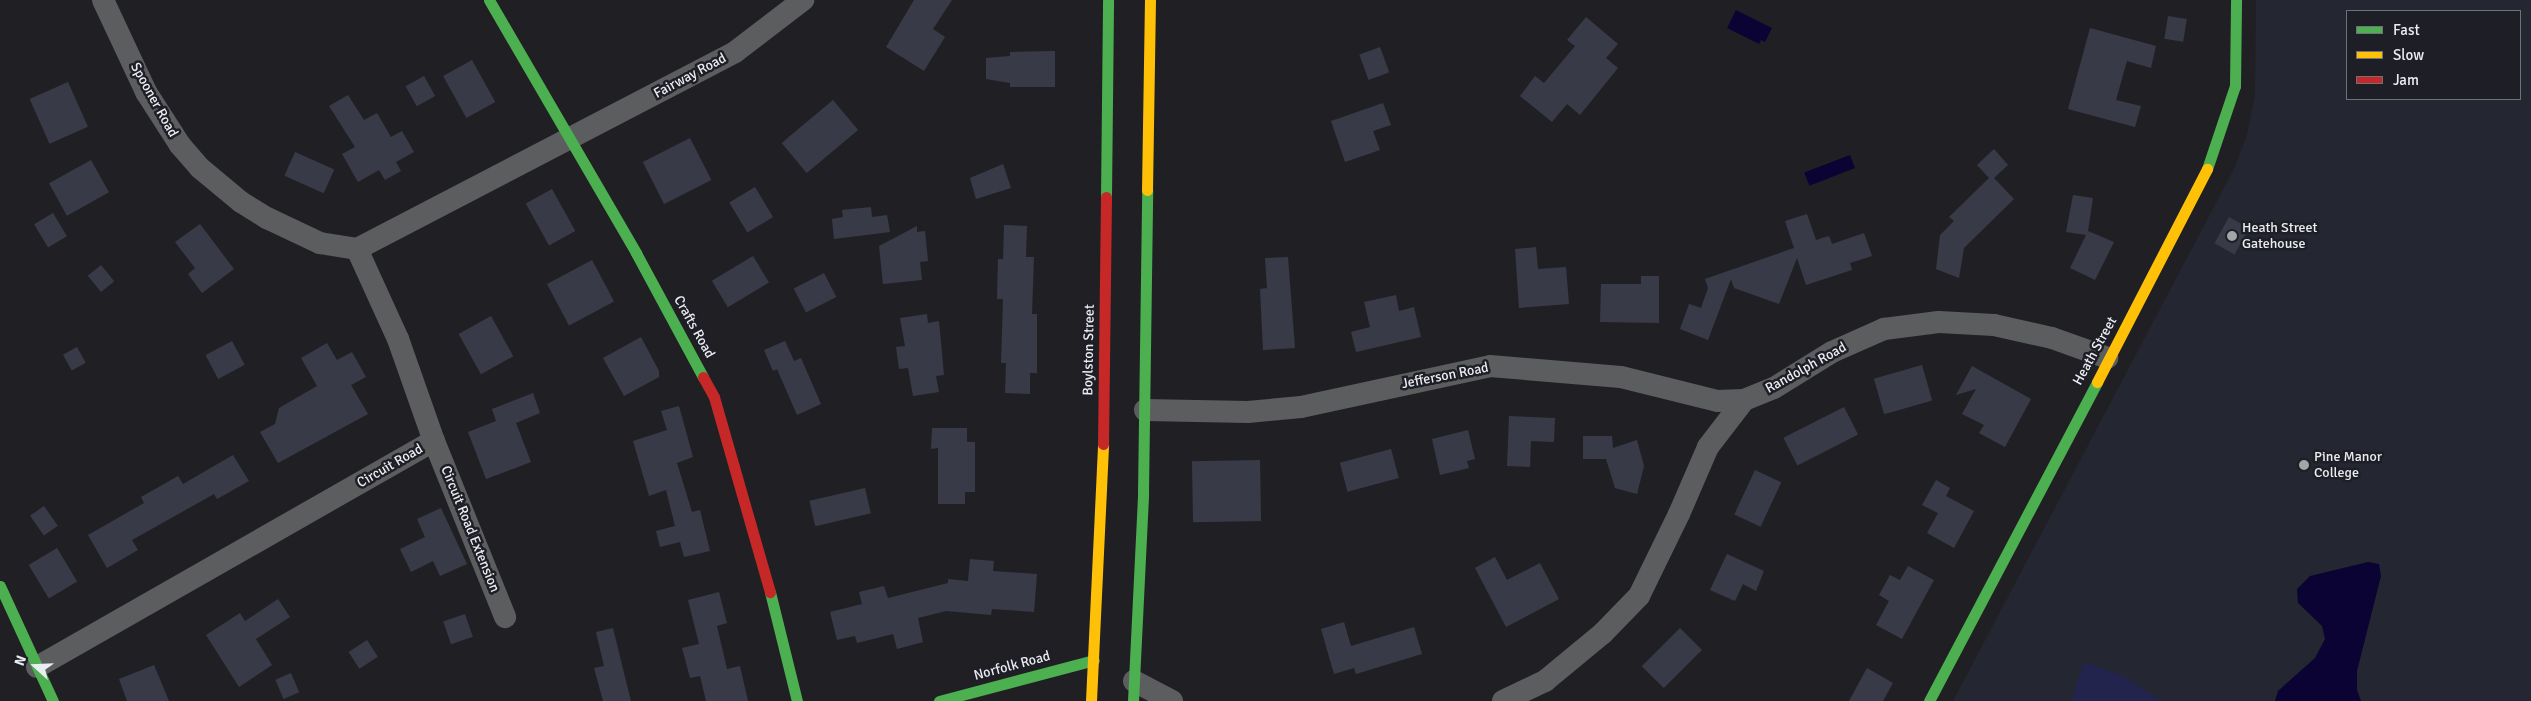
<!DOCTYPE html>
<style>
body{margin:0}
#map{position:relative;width:2531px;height:701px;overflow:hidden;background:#202024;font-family:Signika,sans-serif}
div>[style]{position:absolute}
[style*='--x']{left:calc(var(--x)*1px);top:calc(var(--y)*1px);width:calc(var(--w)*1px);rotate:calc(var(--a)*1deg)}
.built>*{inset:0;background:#242631}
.green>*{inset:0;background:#22244d}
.water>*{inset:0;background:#0a0333;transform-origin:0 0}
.building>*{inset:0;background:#393a48;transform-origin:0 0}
.street>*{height:22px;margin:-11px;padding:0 11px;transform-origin:11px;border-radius:11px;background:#5c5d5f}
.fast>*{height:11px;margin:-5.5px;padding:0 5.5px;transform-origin:5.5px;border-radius:5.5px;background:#4caf50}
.slow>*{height:11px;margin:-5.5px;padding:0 5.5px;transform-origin:5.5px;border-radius:5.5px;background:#ffc107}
.jam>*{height:11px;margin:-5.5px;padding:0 5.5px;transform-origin:5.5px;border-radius:5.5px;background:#c62828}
.dots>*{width:14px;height:14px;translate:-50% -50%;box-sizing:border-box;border:2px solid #1e1f26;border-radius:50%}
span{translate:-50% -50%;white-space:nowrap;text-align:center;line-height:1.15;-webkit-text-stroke:5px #1e1f26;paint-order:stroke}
.street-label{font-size:14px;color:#ebecf1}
.poi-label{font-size:14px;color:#ebecf1}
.left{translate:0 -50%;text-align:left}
.legend{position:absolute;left:2346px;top:10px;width:175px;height:90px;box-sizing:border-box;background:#1e1f26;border:1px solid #707177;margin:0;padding:6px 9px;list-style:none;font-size:15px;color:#ebecf1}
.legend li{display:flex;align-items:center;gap:10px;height:25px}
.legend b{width:25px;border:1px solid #707177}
.north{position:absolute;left:10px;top:641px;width:50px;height:50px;-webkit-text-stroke:4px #1e1f26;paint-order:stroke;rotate:290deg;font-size:14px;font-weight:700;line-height:20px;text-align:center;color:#ebecf1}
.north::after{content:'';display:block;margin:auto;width:18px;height:22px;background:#ebecf1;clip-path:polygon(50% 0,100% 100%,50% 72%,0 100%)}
</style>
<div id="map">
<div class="built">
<div style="clip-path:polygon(evenodd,2256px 0,2531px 0,2531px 701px,1953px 701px,2235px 167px,2247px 135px,2255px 94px,2256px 0,2347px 11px,2520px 11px,2520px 99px,2347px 99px,2347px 11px)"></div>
</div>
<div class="green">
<div style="clip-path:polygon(2084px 662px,2123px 676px,2162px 701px,2071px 701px)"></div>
</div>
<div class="water">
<div style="clip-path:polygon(1736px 10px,1772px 28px,1765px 42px,1761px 40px,1759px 44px,1727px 28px)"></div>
<div style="left:1850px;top:155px;width:14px;height:49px;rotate:69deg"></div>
<div style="clip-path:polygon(2368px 562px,2379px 564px,2381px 576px,2357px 671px,2357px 690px,2361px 701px,2275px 701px,2278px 691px,2315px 658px,2325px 639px,2322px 626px,2298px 603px,2297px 589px,2310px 576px)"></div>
</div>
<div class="building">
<div style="clip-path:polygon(914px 0,952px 0,933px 29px,945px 37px,924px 71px,886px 47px)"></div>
<div style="left:2168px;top:16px;width:19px;height:23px;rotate:9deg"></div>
<div style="clip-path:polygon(1586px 17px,1618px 44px,1606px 58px,1618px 68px,1580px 115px,1567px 104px,1552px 122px,1520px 96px,1535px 76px,1544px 83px,1575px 46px,1567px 40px)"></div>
<div style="clip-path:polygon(2090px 28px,2156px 46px,2151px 68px,2127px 61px,2116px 100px,2141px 106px,2135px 127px,2068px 109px)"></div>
<div style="left:1380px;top:47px;width:27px;height:22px;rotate:70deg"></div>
<div style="clip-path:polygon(1055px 51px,1055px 87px,1010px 87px,1010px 83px,986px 79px,986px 58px,1010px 56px,1010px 52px)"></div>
<div style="left:472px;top:60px;width:48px;height:33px;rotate:61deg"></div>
<div style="left:424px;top:76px;width:23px;height:21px;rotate:61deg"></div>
<div style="left:68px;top:82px;width:49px;height:42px;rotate:66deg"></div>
<div style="clip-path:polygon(348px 95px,364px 120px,377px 113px,391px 137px,402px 131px,414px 152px,396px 162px,401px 171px,385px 180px,379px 170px,358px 182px,342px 154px,355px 147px,329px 106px)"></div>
<div style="left:833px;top:100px;width:39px;height:67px;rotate:50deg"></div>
<div style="clip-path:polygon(1383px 103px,1391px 125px,1373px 131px,1380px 150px,1345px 162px,1331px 121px)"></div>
<div style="left:690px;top:138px;width:47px;height:53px;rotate:63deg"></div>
<div style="clip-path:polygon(1994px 149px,2008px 165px,1994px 178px,2014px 199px,1964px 248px,1959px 278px,1936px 269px,1940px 235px,1954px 221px,1949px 217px,1989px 178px,1977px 165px)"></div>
<div style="left:295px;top:152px;width:43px;height:26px;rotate:24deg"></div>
<div style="left:91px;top:160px;width:37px;height:48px;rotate:61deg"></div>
<div style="clip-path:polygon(1003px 164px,1011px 188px,976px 199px,970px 178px)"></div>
<div style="left:755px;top:187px;width:35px;height:30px;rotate:59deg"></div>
<div style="left:552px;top:189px;width:48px;height:30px;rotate:61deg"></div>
<div style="clip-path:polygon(2073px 195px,2093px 198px,2088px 231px,2114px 242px,2095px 280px,2070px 268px,2086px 235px,2066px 232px)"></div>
<div style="clip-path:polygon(871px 207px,872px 217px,887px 215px,890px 232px,834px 239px,832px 219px,843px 217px,842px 210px)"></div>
<div style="left:53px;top:213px;width:27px;height:22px;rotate:59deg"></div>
<div style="clip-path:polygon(1807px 214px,1816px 240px,1829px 236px,1832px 244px,1864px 233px,1872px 256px,1850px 263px,1852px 270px,1806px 285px,1797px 258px,1779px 304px,1734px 288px,1731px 279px,1708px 340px,1680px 329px,1689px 304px,1701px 308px,1708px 288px,1705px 279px,1794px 248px,1785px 221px)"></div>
<div style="left:2229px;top:217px;width:23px;height:30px;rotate:29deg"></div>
<div style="clip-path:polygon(200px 224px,234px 269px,202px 293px,188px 274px,195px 268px,175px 242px)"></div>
<div style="clip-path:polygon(1004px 225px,1027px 226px,1026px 257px,1034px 257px,1032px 314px,1037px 314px,1037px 373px,1030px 373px,1030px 394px,1005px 393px,1006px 363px,1001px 363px,1003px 299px,997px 299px,998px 259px,1003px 259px)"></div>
<div style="clip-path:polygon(917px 226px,917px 232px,925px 231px,928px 261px,920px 262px,922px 280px,883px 284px,879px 246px)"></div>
<div style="clip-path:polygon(1536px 247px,1538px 269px,1566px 267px,1569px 304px,1519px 308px,1515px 249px)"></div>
<div style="left:753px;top:256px;width:31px;height:48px;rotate:59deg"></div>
<div style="clip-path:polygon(1288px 257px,1295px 348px,1263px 350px,1260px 289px,1267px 288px,1265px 258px)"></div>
<div style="left:592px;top:260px;width:47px;height:51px;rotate:62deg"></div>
<div style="left:101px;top:265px;width:21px;height:17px;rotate:51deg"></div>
<div style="left:824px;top:273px;width:27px;height:34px;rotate:63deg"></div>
<div style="clip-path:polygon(1641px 276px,1659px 276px,1659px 323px,1600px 322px,1601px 284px,1641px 284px)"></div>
<div style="clip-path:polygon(1396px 295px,1399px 311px,1414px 307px,1421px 337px,1356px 352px,1351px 332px,1370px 327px,1364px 302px)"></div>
<div style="clip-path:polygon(927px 314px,928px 323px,939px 321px,944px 375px,936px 376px,939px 392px,913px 396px,908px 368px,899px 369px,896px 347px,905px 346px,900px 318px)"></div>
<div style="left:491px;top:316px;width:46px;height:37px;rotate:61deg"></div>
<div style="clip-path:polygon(641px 337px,659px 371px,659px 377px,624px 396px,603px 358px)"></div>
<div style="left:232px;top:341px;width:27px;height:30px;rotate:62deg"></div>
<div style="clip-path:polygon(785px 341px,794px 361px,801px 358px,821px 404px,797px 415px,777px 369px,773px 371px,764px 350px)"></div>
<div style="clip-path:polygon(327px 343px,337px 360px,352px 352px,366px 377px,351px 385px,368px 414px,278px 463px,260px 432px,275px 424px,279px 408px,317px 386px,301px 358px)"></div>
<div style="left:77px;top:347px;width:18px;height:16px;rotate:61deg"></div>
<div style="left:1922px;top:365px;width:37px;height:50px;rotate:74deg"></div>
<div style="clip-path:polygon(1972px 366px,2031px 399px,2005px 447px,1979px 433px,1984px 425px,1962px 414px,1976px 389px,1956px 395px)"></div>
<div style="clip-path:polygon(533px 393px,540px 413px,516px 423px,531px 462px,486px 479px,468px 432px,496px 421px,492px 409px)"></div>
<div style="clip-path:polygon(679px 406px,693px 457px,677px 463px,692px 512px,700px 510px,710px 551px,684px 557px,680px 542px,660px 547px,656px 531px,675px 526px,666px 490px,649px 496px,633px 441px,667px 430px,661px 411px)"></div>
<div style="left:1844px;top:407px;width:31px;height:68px;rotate:63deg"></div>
<div style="clip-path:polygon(1509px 416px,1555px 418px,1554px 442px,1531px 441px,1530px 467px,1507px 466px)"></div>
<div style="clip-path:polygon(932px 428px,967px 428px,967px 442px,975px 442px,975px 492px,965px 492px,965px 504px,938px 504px,938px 448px,931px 449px)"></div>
<div style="clip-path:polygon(1468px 430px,1475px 459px,1467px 461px,1469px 468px,1440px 475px,1432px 439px)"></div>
<div style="clip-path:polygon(1583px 436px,1612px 436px,1613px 448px,1637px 440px,1644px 466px,1637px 494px,1615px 488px,1606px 459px,1583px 459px)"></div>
<div style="left:1391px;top:449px;width:30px;height:53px;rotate:75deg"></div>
<div style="clip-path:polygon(233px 455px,249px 481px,217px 499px,214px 494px,132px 540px,138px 550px,107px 568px,88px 535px,144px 503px,141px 497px,178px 476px,183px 484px)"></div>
<div style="left:1260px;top:460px;width:61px;height:68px;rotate:89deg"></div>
<div style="left:1755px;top:470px;width:29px;height:49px;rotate:25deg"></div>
<div style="clip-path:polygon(1936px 480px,1950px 488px,1946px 496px,1974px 511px,1954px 548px,1927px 533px,1938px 513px,1922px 505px)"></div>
<div style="left:865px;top:488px;width:26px;height:57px;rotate:77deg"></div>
<div style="left:44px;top:506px;width:24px;height:17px;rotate:55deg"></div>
<div style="clip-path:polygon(441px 508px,467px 564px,440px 576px,433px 561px,411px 572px,400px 549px,425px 537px,417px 519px)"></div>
<div style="left:57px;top:548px;width:39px;height:33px;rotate:59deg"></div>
<div style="clip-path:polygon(1727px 554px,1764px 571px,1756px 591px,1743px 584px,1735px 601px,1710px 590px)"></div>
<div style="clip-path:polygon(1495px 557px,1507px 580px,1540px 563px,1559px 599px,1506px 627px,1475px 568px)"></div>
<div style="clip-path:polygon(970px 559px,994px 561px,993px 571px,1037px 574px,1034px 612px,992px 609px,991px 615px,946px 611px,918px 618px,923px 642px,897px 649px,893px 634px,857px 643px,855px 636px,837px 640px,830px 612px,862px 604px,859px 592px,884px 586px,888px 598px,948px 583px,948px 579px,968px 581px)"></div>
<div style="clip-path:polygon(1908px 566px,1934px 580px,1902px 639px,1876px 625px,1889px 601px,1879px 595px,1890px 575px,1900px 580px)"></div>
<div style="clip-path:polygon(719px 592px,727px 623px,717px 626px,727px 669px,740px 666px,748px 701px,706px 701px,700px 676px,690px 678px,682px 648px,699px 644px,688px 600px)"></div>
<div style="clip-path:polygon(278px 599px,290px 617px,256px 639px,272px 665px,239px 687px,206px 635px,240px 613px,245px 621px)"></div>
<div style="left:465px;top:614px;width:24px;height:23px;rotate:71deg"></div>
<div style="clip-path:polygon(1344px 622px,1351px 646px,1414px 627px,1422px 654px,1356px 674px,1354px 668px,1334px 674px,1321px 629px)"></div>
<div style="clip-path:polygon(613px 628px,626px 681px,631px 701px,603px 701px,594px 668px,604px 666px,596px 632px)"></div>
<div style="left:1680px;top:628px;width:31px;height:54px;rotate:45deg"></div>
<div style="left:367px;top:640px;width:20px;height:22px;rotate:57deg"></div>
<div style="clip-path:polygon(154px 665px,169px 701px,127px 701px,119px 679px)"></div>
<div style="clip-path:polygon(1867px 668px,1893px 683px,1883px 701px,1849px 701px)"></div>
<div style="left:291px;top:673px;width:21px;height:17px;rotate:67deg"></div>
</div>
<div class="street">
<div style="--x:103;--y:0;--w:102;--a:64.9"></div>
<div style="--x:146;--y:92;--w:63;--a:57.3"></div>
<div style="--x:180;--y:145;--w:30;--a:49"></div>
<div style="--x:200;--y:168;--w:53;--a:39.7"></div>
<div style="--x:241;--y:202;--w:31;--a:32"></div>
<div style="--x:267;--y:218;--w:59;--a:25.3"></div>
<div style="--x:320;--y:243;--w:37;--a:9"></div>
<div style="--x:357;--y:249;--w:426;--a:-27.5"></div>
<div style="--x:735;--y:52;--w:86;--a:-37.4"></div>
<div style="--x:357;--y:249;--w:99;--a:65.5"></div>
<div style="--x:398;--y:339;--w:108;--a:70.6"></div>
<div style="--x:434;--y:441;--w:190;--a:68"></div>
<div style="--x:1145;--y:410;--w:103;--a:1.1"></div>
<div style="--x:1248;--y:412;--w:53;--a:-5.4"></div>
<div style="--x:1301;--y:407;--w:193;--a:-12.2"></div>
<div style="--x:1490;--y:366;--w:131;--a:4.8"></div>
<div style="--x:1621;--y:377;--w:99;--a:14"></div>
<div style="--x:1717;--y:401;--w:27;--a:-2"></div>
<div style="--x:37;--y:667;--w:457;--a:-29.7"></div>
<div style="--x:1134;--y:681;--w:43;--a:27.8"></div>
<div style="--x:1503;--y:701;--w:47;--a:-25.5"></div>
<div style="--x:1545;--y:681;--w:75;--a:-39.6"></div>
<div style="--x:1603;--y:633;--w:52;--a:-45.8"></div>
<div style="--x:1639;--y:596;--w:91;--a:-64"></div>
<div style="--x:1679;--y:514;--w:73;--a:-66.6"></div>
<div style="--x:1708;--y:447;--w:59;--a:-52.5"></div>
<div style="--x:1744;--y:400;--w:32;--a:-22"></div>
<div style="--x:1774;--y:388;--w:68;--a:-31.8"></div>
<div style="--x:1832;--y:352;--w:57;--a:-23.9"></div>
<div style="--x:1884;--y:329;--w:55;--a:-7.3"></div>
<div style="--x:1939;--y:322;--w:55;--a:3.1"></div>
<div style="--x:1994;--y:325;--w:59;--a:12.6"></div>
<div style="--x:2052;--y:338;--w:59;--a:19.7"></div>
</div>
<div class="fast">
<div style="--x:489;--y:0;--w:293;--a:59.8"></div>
<div style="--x:636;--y:253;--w:141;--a:61.6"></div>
<div style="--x:2207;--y:169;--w:88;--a:-71.4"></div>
<div style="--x:2235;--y:86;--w:86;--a:-89.3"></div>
<div style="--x:1106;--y:197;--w:197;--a:-89.4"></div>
<div style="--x:0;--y:586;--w:127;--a:65.3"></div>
<div style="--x:770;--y:592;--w:112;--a:76.1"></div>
<div style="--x:939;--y:701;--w:160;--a:-14.8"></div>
<div style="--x:1133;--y:701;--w:208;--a:-87.2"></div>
<div style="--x:1143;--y:493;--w:303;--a:-89.2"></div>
<div style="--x:1929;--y:701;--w:361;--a:-62.2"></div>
</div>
<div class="slow">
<div style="--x:1147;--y:190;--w:190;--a:-89.1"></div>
<div style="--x:2097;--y:382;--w:240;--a:-62.7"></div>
<div style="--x:1091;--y:701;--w:257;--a:-87.3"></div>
</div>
<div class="jam">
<div style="--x:703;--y:377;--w:23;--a:61"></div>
<div style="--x:714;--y:397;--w:203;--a:74"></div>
<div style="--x:1103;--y:444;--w:247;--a:-89.3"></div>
</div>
<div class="dots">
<div style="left:2232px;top:236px;background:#a4a5a9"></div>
<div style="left:2304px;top:465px;background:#a4a5a9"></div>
</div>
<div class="street-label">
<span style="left:690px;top:76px;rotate:-28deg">Fairway Road</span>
<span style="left:154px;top:100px;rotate:61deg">Spooner Road</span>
<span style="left:694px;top:327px;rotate:61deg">Crafts Road</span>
<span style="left:1089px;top:350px;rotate:-89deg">Boylston Street</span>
<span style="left:2095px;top:351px;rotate:-61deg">Heath Street</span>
<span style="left:1806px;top:368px;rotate:-29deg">Randolph Road</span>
<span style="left:1445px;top:376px;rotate:-11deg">Jefferson Road</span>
<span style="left:390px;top:466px;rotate:-30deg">Circuit Road</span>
<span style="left:470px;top:529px;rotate:68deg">Circuit Road Extension</span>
<span style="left:1012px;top:666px;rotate:-15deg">Norfolk Road</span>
</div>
<div class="poi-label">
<span class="left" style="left:2242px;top:236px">Heath Street<br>Gatehouse</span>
<span class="left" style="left:2314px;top:465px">Pine Manor<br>College</span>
</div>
<ul class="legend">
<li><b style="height:6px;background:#4caf50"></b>Fast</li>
<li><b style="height:6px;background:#ffc107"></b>Slow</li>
<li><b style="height:6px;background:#c62828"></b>Jam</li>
</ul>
<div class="north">N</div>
</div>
